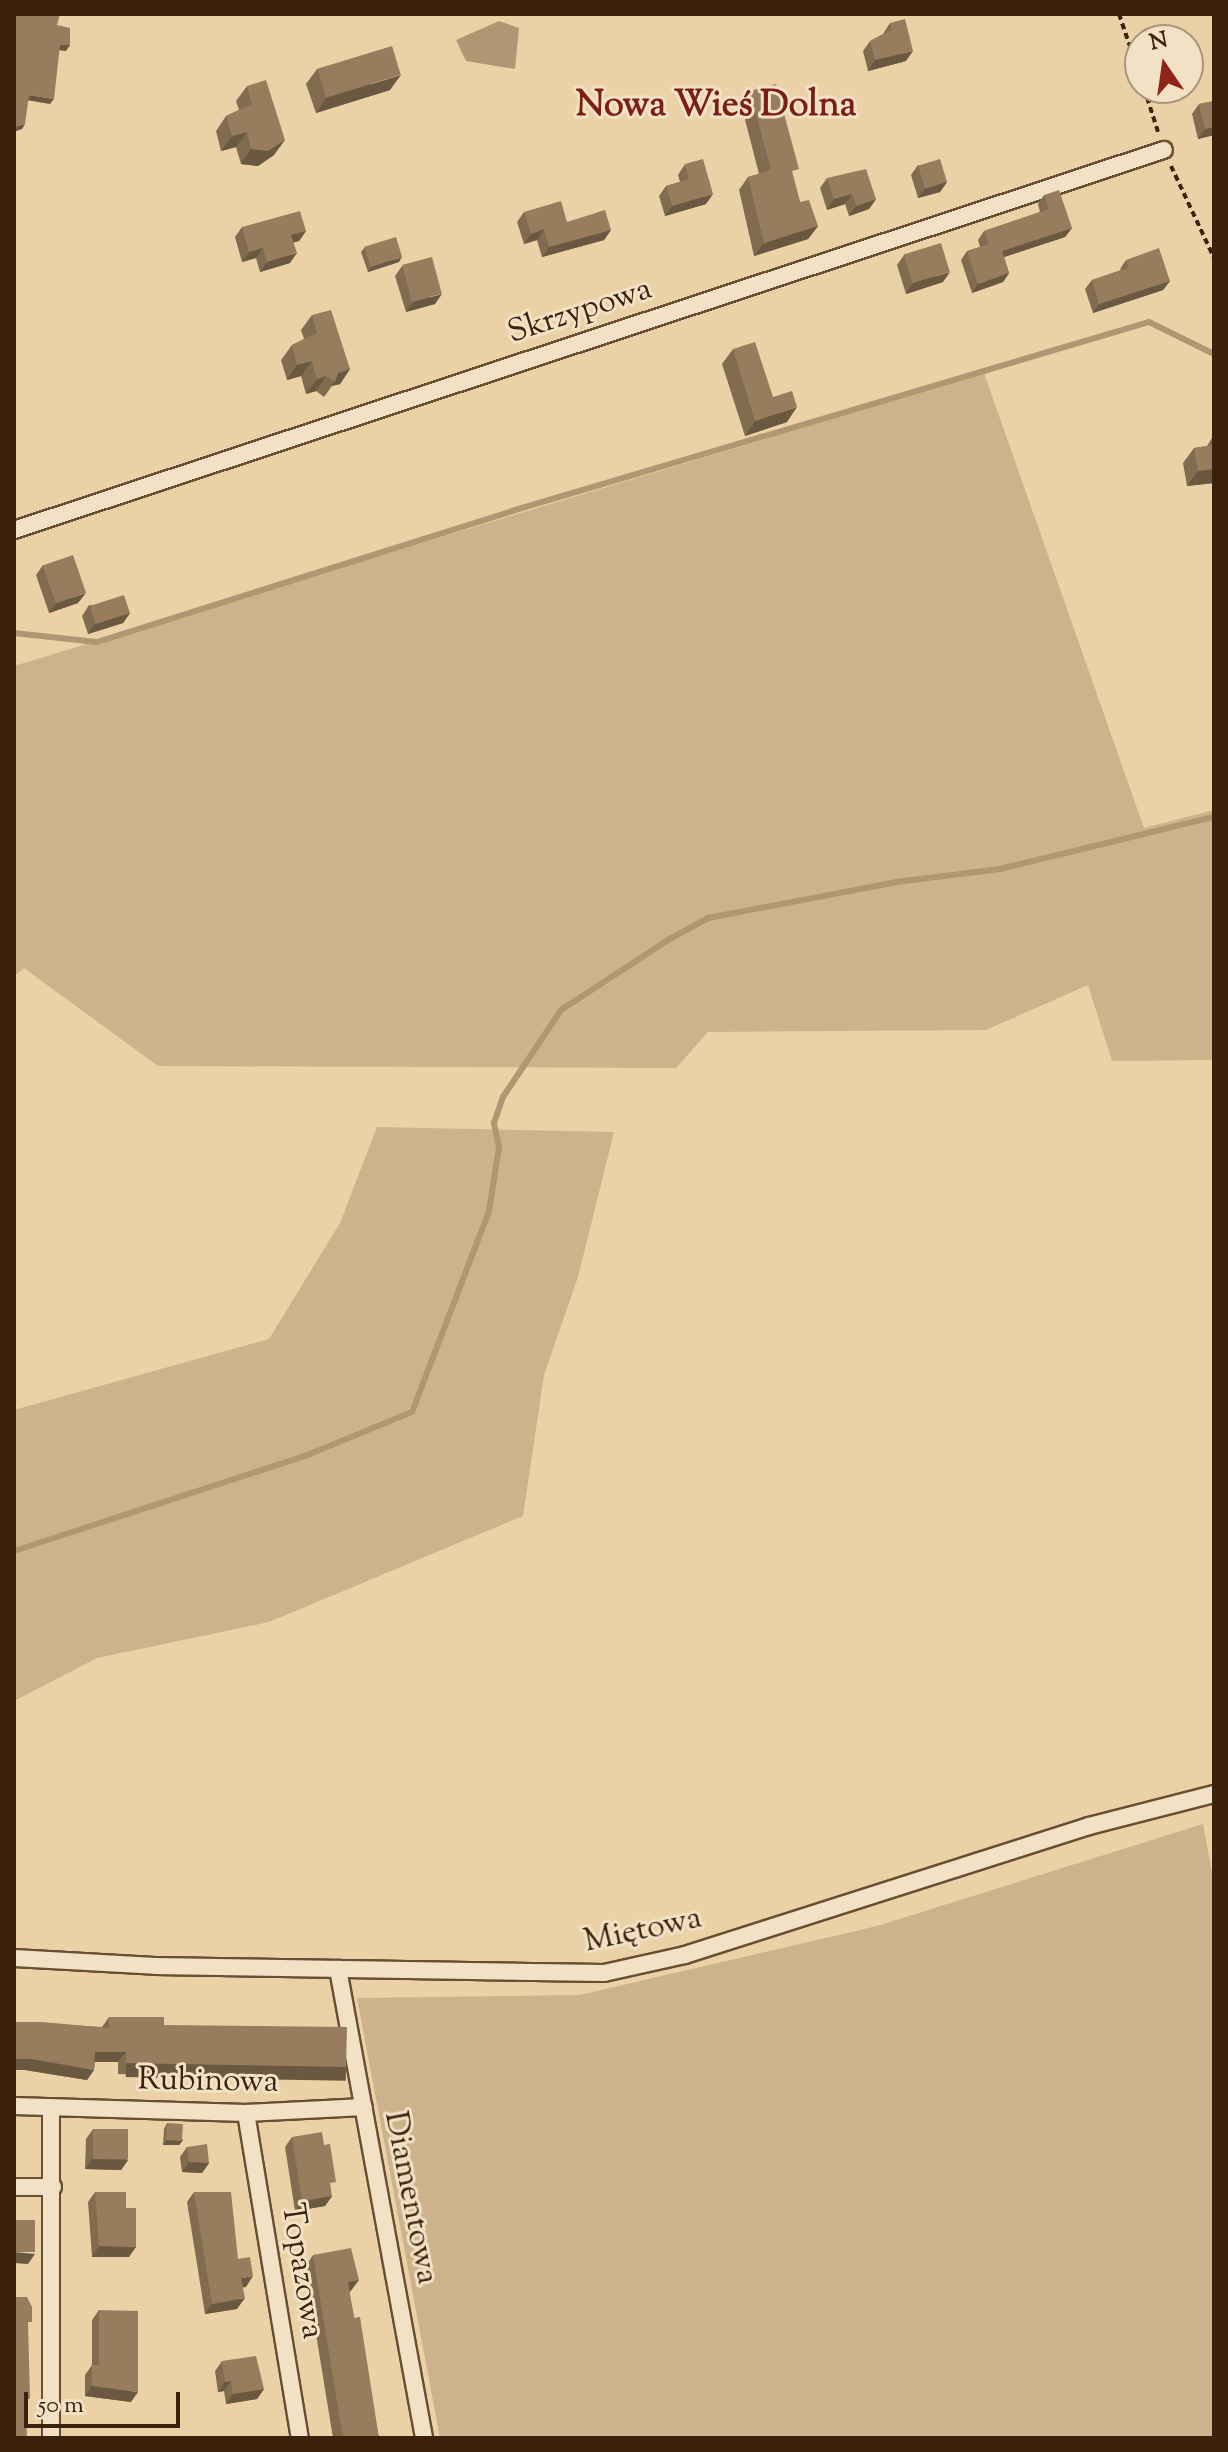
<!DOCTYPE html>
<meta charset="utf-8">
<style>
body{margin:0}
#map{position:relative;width:1228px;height:2452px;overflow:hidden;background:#ebd1a6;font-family:"Sorts Mill Goudy",serif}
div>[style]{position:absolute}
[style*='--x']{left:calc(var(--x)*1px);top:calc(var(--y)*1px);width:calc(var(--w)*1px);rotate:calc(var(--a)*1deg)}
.green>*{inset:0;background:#cdb38c}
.water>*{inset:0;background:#b09672}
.stream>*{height:6px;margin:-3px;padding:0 3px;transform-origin:3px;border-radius:3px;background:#b09672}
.path>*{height:4px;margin-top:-2px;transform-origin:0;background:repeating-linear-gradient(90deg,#3c220d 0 6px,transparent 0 10px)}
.roads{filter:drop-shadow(2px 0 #684e33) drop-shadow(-2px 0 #684e33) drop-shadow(0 2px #684e33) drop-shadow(0 -2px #684e33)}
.street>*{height:16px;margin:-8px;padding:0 8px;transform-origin:8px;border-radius:8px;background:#f2e1c5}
.wall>*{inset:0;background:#826c50}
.shaded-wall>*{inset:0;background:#6a5841;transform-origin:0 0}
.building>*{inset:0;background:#977d5d;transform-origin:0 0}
span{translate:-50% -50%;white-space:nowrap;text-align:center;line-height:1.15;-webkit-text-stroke:6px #f2e1c5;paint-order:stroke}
.street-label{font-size:32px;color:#3c220d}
.quarter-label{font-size:36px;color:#7a1f14;font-weight:700}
.frame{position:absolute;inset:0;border:16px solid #3c220d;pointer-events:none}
.north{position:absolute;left:1124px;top:24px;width:80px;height:80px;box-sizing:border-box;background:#f2e1c5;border:2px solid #a9957b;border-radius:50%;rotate:347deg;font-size:22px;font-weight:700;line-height:32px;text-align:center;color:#3c220d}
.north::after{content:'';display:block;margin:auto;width:28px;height:36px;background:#8f2418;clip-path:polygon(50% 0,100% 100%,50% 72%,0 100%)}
.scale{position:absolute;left:24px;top:2392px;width:156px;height:36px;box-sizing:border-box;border:4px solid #3c220d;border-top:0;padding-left:10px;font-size:24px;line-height:28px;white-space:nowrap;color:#3c220d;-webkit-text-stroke:6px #f2e1c5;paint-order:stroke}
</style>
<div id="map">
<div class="green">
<div style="clip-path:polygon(984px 373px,1144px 828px,1214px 810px,1214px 1060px,1112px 1061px,1088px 985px,986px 1030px,708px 1032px,676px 1068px,158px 1066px,24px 968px,14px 976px,14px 666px)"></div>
<div style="clip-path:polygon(377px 1127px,614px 1132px,578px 1277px,544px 1375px,523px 1516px,269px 1622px,97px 1658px,14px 1701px,14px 1410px,269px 1339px,340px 1223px)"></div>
<div style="clip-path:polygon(1203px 1824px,1214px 1884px,1214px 2438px,440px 2438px,357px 1998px,580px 1995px,877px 1926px)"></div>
</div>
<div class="water">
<div style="clip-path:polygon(499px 21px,519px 28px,515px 69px,466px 61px,456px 40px)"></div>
</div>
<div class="stream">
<div style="--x:14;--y:633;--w:83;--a:6.2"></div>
<div style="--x:97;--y:642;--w:435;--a:-17.5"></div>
<div style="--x:512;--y:511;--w:664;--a:-16.53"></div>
<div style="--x:1149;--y:322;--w:72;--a:26.2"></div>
<div style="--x:14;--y:1551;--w:311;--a:-18.1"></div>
<div style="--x:310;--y:1454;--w:110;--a:-22.4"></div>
<div style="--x:412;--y:1412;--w:215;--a:-69"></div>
<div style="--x:489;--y:1211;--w:65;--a:-81.1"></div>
<div style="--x:499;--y:1147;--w:25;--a:-102"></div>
<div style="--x:494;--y:1123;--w:28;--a:-71"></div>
<div style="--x:503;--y:1097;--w:105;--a:-56.3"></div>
<div style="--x:561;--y:1010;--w:128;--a:-33.2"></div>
<div style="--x:668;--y:940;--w:46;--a:-28.8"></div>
<div style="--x:708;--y:918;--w:191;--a:-10.8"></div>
<div style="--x:896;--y:882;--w:105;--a:-7.1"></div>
<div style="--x:1000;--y:869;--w:220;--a:-13.7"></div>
</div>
<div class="path">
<div style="--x:1119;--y:14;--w:65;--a:71.3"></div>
<div style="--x:1144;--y:88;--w:49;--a:72.3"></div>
<div style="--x:1171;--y:166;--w:102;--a:64.9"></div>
</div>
<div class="roads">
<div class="street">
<div style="--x:14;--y:530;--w:1211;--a:-18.29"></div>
<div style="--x:14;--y:1958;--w:141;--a:3.2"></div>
<div style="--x:155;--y:1966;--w:449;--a:0.9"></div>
<div style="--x:604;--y:1973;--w:83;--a:-12.5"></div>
<div style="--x:685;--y:1955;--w:424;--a:-17.7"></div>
<div style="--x:1089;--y:1826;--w:129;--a:-14.4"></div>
<div style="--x:338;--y:1969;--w:477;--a:79.6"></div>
<div style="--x:14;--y:2106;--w:232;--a:1.7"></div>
<div style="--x:246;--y:2113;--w:118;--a:-2.9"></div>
<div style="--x:246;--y:2113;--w:329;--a:80.6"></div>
<div style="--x:14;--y:2187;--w:39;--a:0"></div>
<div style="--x:51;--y:2438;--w:331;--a:-90"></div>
</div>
</div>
<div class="wall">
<div style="clip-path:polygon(890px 23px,906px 61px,868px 71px,863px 51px,870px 41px,883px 34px)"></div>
<div style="clip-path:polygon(317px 69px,390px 90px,316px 113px,306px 84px)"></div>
<div style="clip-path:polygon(247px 86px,274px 155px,258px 166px,241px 164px,236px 147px,221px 151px,216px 131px,226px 116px,239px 110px,236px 101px)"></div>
<div style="clip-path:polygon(750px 91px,793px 177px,800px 202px,818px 226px,808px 239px,754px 256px,739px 190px,748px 177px,759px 174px,741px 104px)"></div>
<div style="clip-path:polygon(1214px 101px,1214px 135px,1198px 139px,1192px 114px,1199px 104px)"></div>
<div style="clip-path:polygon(685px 164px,706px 204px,665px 216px,659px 196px,666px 186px,680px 182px,678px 175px)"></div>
<div style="clip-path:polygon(918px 165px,947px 182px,940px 192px,918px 198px,911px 175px)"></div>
<div style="clip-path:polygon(827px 178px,876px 199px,869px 209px,849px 216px,845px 204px,827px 210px,820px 188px)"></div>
<div style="clip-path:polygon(1044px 195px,1072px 228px,1065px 237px,1004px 257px,1009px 273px,1003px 282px,972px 293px,961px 260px,967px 251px,980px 247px,978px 240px,984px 231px,1040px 212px,1038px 204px)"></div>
<div style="clip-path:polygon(524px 212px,567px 222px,611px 230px,604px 240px,542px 257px,537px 240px,524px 244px,517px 222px)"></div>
<div style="clip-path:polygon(242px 227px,306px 231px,299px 241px,294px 242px,290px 263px,260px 272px,256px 258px,242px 262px,235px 237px)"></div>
<div style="clip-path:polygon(365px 247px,399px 262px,368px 272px,361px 252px)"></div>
<div style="clip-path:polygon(904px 255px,943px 282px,906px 294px,897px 265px)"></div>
<div style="clip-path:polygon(1126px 260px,1170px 281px,1163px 290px,1093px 313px,1085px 289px,1092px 280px,1121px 270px,1120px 269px)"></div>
<div style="clip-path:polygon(402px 266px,435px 304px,406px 312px,395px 276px)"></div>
<div style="clip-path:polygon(312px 315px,350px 369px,340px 384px,332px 386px,324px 397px,316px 391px,306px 394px,301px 376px,287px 380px,281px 360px,292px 345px,304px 339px,301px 330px)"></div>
<div style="clip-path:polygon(733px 349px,787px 422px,745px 436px,722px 364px)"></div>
<div style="clip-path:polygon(1212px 438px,1214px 438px,1214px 483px,1187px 486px,1183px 463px,1194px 448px,1207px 446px)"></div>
<div style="clip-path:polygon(43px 565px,78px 603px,49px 613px,36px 575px)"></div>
<div style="clip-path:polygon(89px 605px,130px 613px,123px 623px,88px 634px,82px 616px)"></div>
<div style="clip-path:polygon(109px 2017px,164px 2025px,346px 2067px,339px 2078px,118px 2074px,118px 2062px,95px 2062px,94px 2070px,87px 2080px,25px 2070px,14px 2070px,14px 2022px,102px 2027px)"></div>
<div style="clip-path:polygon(167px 2123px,183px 2140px,179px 2145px,163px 2145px,164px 2129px)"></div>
<div style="clip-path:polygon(93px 2129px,128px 2160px,121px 2170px,85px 2169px,86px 2139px)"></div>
<div style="clip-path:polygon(292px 2137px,332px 2196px,325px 2206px,295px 2211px,285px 2147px)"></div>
<div style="clip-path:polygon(187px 2147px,209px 2163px,202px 2173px,182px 2172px,180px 2157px)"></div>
<div style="clip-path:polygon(95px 2192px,126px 2208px,129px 2257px,92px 2257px,88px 2202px)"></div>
<div style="clip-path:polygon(194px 2192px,238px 2259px,246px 2287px,243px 2287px,237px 2309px,205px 2314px,187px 2202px)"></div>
<div style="clip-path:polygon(313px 2255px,359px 2280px,349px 2292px,379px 2438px,333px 2438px,305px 2267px)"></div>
<div style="clip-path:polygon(99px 2310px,131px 2402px,85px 2396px,85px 2375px,92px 2365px,92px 2320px)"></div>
<div style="clip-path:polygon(222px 2361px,264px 2389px,257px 2399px,226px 2404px,224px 2391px,218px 2392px,215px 2371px)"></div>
</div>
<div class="shaded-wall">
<div style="clip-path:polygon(60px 45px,70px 45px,66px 51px,57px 50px)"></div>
<div style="clip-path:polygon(913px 51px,906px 61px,868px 71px,875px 60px)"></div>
<div style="clip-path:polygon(401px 75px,390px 90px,316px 113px,326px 98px)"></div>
<div style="clip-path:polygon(29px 95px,54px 99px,50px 104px,26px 100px)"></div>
<div style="clip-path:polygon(25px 124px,22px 129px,14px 132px,14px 127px)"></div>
<div style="clip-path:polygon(1214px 127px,1214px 135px,1198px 139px,1205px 129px)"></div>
<div style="clip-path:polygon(247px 132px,236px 147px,221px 151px,232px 136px)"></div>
<div style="clip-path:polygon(285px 140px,274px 155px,258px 166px,241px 164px,251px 149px)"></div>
<div style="clip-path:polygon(947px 182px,940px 192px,918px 198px,925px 188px)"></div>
<div style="clip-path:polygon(713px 194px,706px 204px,665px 216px,672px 206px)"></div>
<div style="clip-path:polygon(852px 194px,845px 204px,827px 210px,834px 199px)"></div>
<div style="clip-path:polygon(876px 199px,869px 209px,849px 216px,856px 206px)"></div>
<div style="clip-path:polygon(818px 226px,808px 239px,754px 256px,764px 243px)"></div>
<div style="clip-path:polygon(1072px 228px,1065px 237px,995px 260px,1002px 251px)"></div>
<div style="clip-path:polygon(544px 229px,537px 240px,524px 244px,531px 234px)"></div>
<div style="clip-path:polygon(611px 230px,604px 240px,542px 257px,549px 247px)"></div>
<div style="clip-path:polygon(306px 231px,299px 241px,284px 245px,291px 235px)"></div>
<div style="clip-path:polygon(263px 248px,256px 258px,242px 262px,249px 252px)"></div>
<div style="clip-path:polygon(297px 253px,290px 263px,260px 272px,267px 262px)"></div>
<div style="clip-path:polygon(402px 257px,399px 262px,368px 272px,371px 267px)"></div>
<div style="clip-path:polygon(950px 272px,943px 282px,906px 294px,913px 283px)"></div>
<div style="clip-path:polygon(1009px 273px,1003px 282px,972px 293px,978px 284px)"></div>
<div style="clip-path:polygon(1170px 281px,1163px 290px,1093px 313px,1099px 304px)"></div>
<div style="clip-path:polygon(442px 294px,435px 304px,406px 312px,413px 302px)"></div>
<div style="clip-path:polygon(312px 361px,301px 376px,287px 380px,297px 365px)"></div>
<div style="clip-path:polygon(350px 369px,340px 384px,332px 386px,338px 373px)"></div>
<div style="clip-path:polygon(326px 376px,316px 391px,306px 394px,317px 379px)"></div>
<div style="clip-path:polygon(797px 407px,787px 422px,745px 436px,755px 421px)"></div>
<div style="clip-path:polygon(1214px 469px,1214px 483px,1187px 486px,1198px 471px)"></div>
<div style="clip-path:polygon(86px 593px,78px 603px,49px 613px,56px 603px)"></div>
<div style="clip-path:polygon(130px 613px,123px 623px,88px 634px,95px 623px)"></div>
<div style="clip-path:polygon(95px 2052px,126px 2052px,118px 2062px,88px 2062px)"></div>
<div style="clip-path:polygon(14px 2059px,32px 2059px,94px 2070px,87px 2080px,25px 2070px,14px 2070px)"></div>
<div style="left:126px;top:2063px;width:220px;height:14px;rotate:1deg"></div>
<div style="clip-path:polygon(167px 2140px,183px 2140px,179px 2145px,163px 2145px)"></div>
<div style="clip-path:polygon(92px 2159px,128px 2160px,121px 2170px,85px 2169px)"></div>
<div style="clip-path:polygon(189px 2162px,209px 2163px,202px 2173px,182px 2172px)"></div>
<div style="clip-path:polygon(332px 2196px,325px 2206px,295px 2211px,302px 2201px)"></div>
<div style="clip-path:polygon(99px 2246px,136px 2247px,129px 2257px,92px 2257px)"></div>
<div style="clip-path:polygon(14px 2252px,35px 2254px,28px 2264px,14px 2263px)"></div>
<div style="clip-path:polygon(253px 2276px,246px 2287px,234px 2289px,241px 2278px)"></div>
<div style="clip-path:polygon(359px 2280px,350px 2292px,339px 2294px,348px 2282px)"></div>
<div style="clip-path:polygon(245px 2298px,237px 2309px,205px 2314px,212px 2304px)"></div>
<div style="clip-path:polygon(231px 2381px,224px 2391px,218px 2392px,225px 2382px)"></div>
<div style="clip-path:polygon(92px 2386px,138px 2392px,131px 2402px,85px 2396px)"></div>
<div style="clip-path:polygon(264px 2389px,257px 2399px,226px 2404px,233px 2394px)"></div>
</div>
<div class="building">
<div style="clip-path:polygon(14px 14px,60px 14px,57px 25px,70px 28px,70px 45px,60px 45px,54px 99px,29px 95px,25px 124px,14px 127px)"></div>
<div style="clip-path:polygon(905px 19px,913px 51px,875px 60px,870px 41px,891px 30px,890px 23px)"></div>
<div style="left:392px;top:46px;width:30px;height:78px;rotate:73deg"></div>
<div style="clip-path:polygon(266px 80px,285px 140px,268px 151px,251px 149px,247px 132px,232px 136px,226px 116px,252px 104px,247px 86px)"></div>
<div style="clip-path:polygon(776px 84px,799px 169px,792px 171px,800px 202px,809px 200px,818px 226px,764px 243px,748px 177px,771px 170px,750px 91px)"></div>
<div style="clip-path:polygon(1214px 101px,1214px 127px,1205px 129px,1199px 104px)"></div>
<div style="clip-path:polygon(703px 159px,713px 194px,672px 206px,666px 186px,689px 179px,685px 164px)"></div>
<div style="left:940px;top:159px;width:24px;height:23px;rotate:73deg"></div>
<div style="clip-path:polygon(866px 169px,876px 199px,856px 206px,852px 194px,834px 199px,827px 178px)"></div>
<div style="clip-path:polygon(1059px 190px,1072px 228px,1002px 251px,1009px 273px,978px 284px,967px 251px,989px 244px,984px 231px,1049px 209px,1044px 195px)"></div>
<div style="clip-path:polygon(561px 201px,567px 222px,605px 210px,611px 230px,549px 247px,544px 229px,531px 234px,524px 212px)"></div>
<div style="clip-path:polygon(300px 211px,306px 231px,291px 235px,297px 253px,267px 262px,263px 248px,249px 252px,242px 227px)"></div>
<div style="left:396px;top:237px;width:21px;height:33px;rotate:73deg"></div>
<div style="left:941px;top:243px;width:30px;height:39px;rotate:73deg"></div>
<div style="clip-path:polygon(1159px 248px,1170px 281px,1099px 304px,1092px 280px,1129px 268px,1126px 260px)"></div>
<div style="left:432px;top:257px;width:38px;height:31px;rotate:75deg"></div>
<div style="clip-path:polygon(331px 310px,350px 369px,338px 373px,335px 382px,326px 376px,317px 379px,312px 361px,297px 365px,292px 345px,317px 333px,312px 315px)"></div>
<div style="clip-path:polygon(755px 342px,773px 397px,792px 391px,797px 407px,755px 421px,733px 349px)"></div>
<div style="clip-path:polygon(1212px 438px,1214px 438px,1214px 469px,1198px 471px,1194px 448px,1214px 445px)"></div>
<div style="left:73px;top:555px;width:40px;height:32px;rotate:71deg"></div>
<div style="left:124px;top:595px;width:19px;height:36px;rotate:72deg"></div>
<div style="clip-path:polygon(109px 2017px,164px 2017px,164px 2025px,347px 2027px,346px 2067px,126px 2063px,126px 2052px,95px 2052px,94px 2070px,32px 2059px,14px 2059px,14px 2022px,42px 2022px,109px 2028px)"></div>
<div style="left:167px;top:2123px;width:16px;height:17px;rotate:4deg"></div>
<div style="left:93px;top:2129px;width:35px;height:30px"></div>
<div style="clip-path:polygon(322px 2132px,324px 2145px,330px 2144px,336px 2182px,330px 2183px,332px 2196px,302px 2201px,292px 2137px)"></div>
<div style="clip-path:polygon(207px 2144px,209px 2163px,189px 2162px,187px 2147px)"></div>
<div style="clip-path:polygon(95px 2192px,126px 2192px,126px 2208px,136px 2208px,136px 2247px,99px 2246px)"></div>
<div style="clip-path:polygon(194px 2192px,231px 2192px,238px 2259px,250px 2257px,253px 2276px,241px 2278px,245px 2298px,212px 2304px)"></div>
<div style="left:14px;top:2220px;width:21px;height:32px"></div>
<div style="clip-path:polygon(351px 2248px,359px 2280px,348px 2282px,354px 2318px,360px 2317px,379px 2438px,343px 2438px,313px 2255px)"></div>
<div style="clip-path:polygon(14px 2297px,27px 2297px,32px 2307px,32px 2322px,28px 2322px,30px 2399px,26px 2399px,27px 2438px,14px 2438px)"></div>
<div style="clip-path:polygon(99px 2310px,138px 2311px,138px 2392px,92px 2386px,92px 2365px,99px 2365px)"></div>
<div style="clip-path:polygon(256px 2356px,264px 2389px,233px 2394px,231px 2381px,225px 2382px,222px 2361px)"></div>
</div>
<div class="street-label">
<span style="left:580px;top:312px;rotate:-18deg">Skrzypowa</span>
<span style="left:643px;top:1931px;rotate:-12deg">Miętowa</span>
<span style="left:208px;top:2082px;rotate:1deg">Rubinowa</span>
<span style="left:410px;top:2198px;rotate:79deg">Diamentowa</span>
<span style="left:301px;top:2271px;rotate:81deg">Topazowa</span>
</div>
<div class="quarter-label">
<span style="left:716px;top:107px">Nowa Wieś Dolna</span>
</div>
<div class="frame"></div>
<div class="north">N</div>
<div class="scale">50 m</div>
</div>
